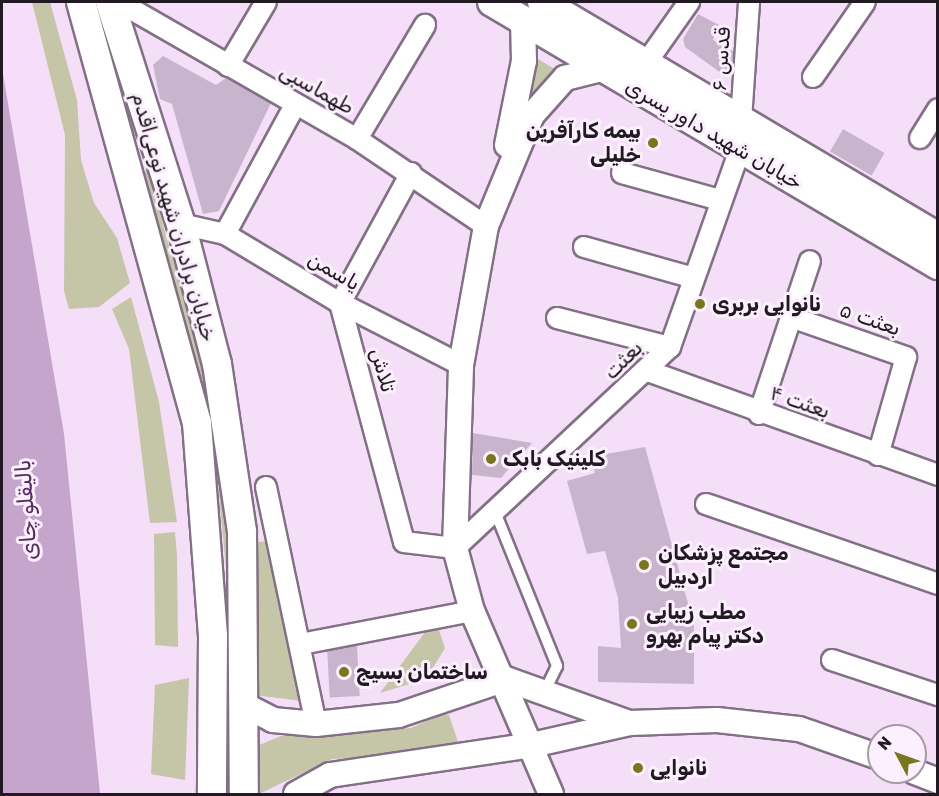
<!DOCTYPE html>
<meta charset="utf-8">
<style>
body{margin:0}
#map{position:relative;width:939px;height:796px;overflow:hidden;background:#f4def8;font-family:Rubik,Cairo,sans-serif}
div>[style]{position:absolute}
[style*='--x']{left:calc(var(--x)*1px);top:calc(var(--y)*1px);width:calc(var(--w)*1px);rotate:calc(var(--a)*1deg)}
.green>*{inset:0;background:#c5c6a8}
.water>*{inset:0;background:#c6a5cc}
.building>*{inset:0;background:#c8b4cc;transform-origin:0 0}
.roads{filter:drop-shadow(2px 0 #837086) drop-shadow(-2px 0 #837086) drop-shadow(0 2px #837086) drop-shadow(0 -2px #837086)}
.service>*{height:10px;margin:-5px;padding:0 5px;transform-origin:5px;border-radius:5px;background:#fff}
.minor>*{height:20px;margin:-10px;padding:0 10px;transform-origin:10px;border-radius:10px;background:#fff}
.tertiary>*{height:24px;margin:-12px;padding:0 12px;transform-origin:12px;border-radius:12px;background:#fff}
.secondary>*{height:28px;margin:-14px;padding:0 14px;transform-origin:14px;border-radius:14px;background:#fff}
.dots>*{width:16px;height:16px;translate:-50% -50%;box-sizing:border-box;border:3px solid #fceffe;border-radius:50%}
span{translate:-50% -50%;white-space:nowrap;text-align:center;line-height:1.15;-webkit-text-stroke:6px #fceffe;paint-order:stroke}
.street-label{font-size:21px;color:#221a23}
.poi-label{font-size:21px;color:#221a23;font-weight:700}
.right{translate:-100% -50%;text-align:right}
.left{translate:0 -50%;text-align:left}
.water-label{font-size:22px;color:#572d5f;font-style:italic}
.frame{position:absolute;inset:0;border:3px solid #221a23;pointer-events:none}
.north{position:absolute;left:867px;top:724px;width:60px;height:60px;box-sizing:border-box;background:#fceffe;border:2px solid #a59aa6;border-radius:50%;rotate:311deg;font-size:16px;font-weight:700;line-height:24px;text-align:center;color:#221a23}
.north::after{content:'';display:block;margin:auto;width:21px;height:27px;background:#79771c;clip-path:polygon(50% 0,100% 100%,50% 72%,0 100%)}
</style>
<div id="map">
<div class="green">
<div style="clip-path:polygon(32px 2px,50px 2px,77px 100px,81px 160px,94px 203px,117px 238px,130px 283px,99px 307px,69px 309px,64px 291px,65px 135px)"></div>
<div style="clip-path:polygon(538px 59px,558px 71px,534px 96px,521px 124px)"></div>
<div style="clip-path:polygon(147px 168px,219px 422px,233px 579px,235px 794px,228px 794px,227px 579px,212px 421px,144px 175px)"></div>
<div style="clip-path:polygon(131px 297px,159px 402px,177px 522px,150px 523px,129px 349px,112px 309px)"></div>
<div style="clip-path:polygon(175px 532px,177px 556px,178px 647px,155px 645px,154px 534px)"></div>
<div style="clip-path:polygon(271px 540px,302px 701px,253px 695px,254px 543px)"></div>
<div style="clip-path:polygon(438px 627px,445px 648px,426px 679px,380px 693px,428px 628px)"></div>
<div style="clip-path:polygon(189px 678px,185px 780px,151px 774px,155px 685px)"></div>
<div style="clip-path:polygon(443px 714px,449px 715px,462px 754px,332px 759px,259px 794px,257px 746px,281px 736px,411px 728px)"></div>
</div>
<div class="water">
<div style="clip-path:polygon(2px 68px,64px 434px,100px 794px,2px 794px)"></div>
</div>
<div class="building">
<div style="clip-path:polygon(698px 14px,719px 25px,713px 40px,734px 52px,732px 70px,721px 73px,685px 47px,683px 39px)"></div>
<div style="clip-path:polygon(163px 56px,216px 85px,226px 78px,271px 103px,219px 211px,203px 214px,172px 104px,160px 99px,153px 65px)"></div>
<div style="left:843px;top:129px;width:48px;height:26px;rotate:30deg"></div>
<div style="clip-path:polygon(473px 433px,532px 443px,501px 478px,472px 475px)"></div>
<div style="clip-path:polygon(645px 447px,694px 625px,694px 684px,598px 682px,598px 646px,621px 648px,618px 598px,605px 551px,587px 554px,567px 481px,595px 473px,590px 457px)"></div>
<div style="left:357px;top:645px;width:51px;height:30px;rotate:87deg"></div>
</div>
<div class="roads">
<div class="service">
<div style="--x:496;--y:514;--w:164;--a:68.1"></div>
<div style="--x:557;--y:666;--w:30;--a:116"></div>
</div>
<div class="minor">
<div style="--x:119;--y:2;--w:275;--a:29.9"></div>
<div style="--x:357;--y:139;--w:156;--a:34"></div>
<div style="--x:646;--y:63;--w:75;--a:-54.8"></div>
<div style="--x:228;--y:66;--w:74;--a:-59.3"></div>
<div style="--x:813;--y:77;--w:91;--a:-55.3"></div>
<div style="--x:741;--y:120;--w:118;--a:-86.1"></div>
<div style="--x:920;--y:138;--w:34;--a:-58"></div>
<div style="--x:357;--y:139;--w:133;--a:-59.2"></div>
<div style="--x:411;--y:173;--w:148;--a:118.6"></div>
<div style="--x:340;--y:303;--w:247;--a:75"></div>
<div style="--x:404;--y:542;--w:51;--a:6.7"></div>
<div style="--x:455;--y:548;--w:294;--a:-43.1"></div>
<div style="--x:670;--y:347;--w:210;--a:-70.5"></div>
<div style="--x:622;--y:173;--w:102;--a:15.4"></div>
<div style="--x:181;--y:224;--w:45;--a:12.8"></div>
<div style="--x:225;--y:234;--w:134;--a:31"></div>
<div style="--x:340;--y:303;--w:136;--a:27.1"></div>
<div style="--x:225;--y:234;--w:147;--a:-61.5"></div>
<div style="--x:584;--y:247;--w:110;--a:15.8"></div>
<div style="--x:791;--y:317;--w:122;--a:19.2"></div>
<div style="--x:906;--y:357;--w:102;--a:105.9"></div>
<div style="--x:557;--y:318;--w:117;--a:14.4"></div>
<div style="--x:648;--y:371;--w:308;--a:19.7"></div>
<div style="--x:759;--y:414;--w:161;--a:-71.6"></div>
<div style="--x:266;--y:487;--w:242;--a:78.1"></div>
<div style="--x:706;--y:504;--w:245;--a:19"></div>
<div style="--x:301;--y:644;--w:174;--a:-10.9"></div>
<div style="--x:832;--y:660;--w:112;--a:18.3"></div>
</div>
<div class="tertiary">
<div style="--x:507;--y:145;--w:86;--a:-78.6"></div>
<div style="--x:524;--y:61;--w:41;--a:-91.4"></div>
<div style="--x:244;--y:705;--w:33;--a:27"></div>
<div style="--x:273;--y:720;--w:43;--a:5.3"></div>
<div style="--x:316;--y:724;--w:83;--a:-6.2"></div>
<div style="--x:399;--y:715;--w:113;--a:-18.6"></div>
<div style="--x:506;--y:679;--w:131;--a:19.7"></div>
<div style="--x:915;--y:772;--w:25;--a:21"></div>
<div style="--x:296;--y:794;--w:39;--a:-29"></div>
<div style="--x:330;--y:775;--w:204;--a:-8.4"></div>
<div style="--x:532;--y:745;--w:100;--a:-12.7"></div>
<div style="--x:630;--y:723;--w:87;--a:-2"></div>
<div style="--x:717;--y:720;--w:82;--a:6.3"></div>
<div style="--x:799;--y:729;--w:85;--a:19.3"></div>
<div style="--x:551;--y:794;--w:199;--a:-113.3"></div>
<div style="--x:472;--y:611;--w:65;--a:-105.1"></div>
<div style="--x:455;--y:548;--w:183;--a:-88.1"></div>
<div style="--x:461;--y:365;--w:141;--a:-79.8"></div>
<div style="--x:486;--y:226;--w:120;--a:-67.5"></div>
<div style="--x:532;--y:115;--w:50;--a:-48.3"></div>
<div style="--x:565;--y:78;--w:37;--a:-14"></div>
</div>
<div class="secondary">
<div style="--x:81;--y:2;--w:437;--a:74.6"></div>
<div style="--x:197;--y:423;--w:214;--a:85.7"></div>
<div style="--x:213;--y:636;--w:158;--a:90.4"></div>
<div style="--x:110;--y:2;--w:233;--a:72.3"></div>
<div style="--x:181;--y:224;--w:145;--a:75.6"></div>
<div style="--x:217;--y:364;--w:170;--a:81.5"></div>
<div style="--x:242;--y:532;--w:262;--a:89.6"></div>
<div style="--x:492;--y:2;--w:518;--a:30.53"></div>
<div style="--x:542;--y:2;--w:460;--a:30.7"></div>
</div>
</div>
<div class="dots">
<div style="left:653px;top:143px;background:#79771c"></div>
<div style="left:700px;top:304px;background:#79771c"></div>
<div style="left:491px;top:459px;background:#79771c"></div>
<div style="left:644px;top:565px;background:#79771c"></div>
<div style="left:632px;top:624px;background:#79771c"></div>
<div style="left:344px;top:672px;background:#79771c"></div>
<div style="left:638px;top:768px;background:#79771c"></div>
</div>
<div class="street-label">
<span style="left:721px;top:59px;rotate:-86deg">قدس ۶</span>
<span style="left:317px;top:89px;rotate:29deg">طهماسبی</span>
<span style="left:714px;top:134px;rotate:30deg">خیابان شهید داور یسری</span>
<span style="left:174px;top:217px;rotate:74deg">خیابان برادران شهید نوعی‌اقدم</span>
<span style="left:334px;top:271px;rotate:30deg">یاسمن</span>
<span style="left:870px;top:319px;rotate:19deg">بعثت ۵</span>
<span style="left:623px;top:360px;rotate:-45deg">بعثت</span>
<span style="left:383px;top:370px;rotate:75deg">تلاش</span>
<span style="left:800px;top:402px;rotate:19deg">بعثت ۴</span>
</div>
<div class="poi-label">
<span class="right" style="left:641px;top:143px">بیمه کارآفرین<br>خلیلی</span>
<span class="left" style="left:712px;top:304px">نانوایی بربری</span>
<span class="left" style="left:503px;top:459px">کلینیک بابک</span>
<span class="left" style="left:658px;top:565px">مجتمع پزشکان<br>اردبیل</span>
<span class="left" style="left:646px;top:624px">مطب زیبایی<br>دکتر پیام بهرو</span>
<span class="left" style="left:356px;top:672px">ساختمان بسیج</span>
<span class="left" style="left:650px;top:768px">نانوایی</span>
</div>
<div class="water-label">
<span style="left:26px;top:510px;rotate:-94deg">بالیقلو چای</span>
</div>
<div class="frame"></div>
<div class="north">N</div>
</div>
